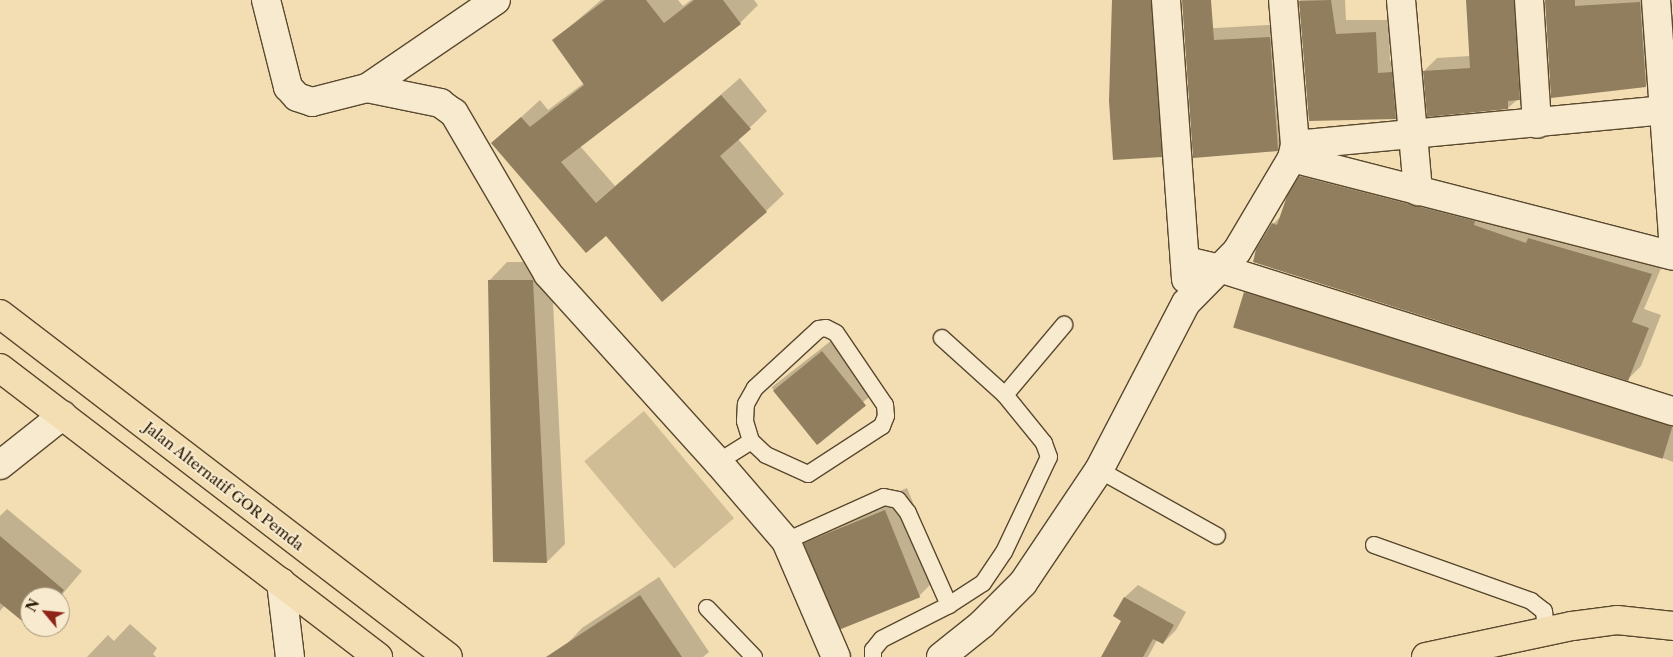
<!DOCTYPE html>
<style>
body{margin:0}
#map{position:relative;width:1673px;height:657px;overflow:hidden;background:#f3deb3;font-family:"Libre Caslon Text",serif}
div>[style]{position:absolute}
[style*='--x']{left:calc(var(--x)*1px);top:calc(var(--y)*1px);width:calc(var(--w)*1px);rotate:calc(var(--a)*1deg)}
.green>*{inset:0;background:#d0bc95;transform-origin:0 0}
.shadow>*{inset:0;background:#0003;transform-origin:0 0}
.building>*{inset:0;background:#917e5e;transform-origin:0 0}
.roads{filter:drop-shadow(1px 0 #59482e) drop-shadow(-1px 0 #59482e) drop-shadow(0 1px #59482e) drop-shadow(0 -1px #59482e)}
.lane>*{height:16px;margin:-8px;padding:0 8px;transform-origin:8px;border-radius:8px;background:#f7eace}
.street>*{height:28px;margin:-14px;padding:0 14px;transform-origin:14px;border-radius:14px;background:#f7eace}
.primary>*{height:28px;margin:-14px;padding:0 14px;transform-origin:14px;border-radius:14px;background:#f3deb3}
span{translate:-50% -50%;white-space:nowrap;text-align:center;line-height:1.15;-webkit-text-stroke:4px #f7eace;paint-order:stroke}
.street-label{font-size:15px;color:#261602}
.north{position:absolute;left:20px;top:587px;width:50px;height:50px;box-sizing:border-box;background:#f7eace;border:1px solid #a3957c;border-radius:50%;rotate:298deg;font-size:14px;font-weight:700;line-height:20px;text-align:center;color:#261602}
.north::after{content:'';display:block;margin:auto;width:18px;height:22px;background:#8f2418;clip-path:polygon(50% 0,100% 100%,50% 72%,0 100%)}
</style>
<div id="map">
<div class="green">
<div style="left:644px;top:411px;width:140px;height:78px;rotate:50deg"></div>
</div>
<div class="shadow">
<div style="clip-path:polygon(601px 0,678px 0,683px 6px,691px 0,754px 0,758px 5px,740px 23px,580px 146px,615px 186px,740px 78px,767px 111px,738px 139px,784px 194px,766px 211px,606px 234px,493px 143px,540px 100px,548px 110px,584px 83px,553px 41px)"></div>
<div style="clip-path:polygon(1300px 0,1345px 0,1346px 20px,1389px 20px,1390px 61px,1404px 60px,1408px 105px,1395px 117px,1310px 120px)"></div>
<div style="clip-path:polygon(1467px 0,1527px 0,1532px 86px,1508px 108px,1424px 71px,1437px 58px,1470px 56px)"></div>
<div style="clip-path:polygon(1546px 0,1654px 0,1659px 73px,1646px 86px,1552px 96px)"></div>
<div style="clip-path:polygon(1283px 24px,1290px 137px,1277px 150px,1199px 29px)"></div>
<div style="clip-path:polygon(1166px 30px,1174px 143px,1161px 156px,1124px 34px)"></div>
<div style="clip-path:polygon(1313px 164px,1664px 261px,1644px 309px,1661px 315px,1641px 366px,1628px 379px,1273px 224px,1283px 214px,1300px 177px)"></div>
<div style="clip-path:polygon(507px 262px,551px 262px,565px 544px,547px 562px,489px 281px)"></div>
<div style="clip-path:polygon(1258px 280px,1673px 411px,1673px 462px,1245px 293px)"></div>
<div style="left:841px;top:333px;width:68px;height:88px;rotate:52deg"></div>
<div style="clip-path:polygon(907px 488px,942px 573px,919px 596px,806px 544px,828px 522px)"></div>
<div style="clip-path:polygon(7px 509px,82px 571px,60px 597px,30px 597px,5px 605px,0 611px,0 516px)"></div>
<div style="clip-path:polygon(659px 577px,709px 652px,703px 657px,570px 657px,564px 647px,582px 628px)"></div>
<div style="clip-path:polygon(1138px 585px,1186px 612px,1176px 630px,1163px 643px,1157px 640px,1148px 657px,1104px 657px,1123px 620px,1115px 616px,1125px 597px)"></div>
<div style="clip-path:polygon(130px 624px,157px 648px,153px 654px,156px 657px,87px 657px,108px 635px,114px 641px)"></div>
</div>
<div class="building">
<div style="clip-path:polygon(605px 0,646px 0,664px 23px,694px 0,723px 0,741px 24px,561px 162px,596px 203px,721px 95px,751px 129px,720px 156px,767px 212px,662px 302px,606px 236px,586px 253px,491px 143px,521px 117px,530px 127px,584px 85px,552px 40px)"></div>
<div style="clip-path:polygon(1112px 0,1151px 0,1162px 157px,1113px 160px,1109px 101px)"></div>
<div style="clip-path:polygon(1182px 0,1211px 0,1214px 40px,1270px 37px,1278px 151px,1193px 158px)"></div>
<div style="clip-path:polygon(1331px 0,1336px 34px,1376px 32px,1378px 73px,1392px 72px,1396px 119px,1309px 121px,1299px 1px)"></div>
<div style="clip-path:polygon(1466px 0,1514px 0,1520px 100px,1508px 101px,1508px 109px,1427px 117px,1423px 71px,1470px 68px)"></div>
<div style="clip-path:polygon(1545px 0,1575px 0,1575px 6px,1640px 2px,1646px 87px,1551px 98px)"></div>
<div style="clip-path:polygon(1299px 176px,1475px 221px,1474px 225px,1526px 243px,1528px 238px,1652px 274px,1632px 322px,1649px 328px,1628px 381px,1253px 262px,1256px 249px,1272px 223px,1277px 225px,1287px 196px)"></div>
<div style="clip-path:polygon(488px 280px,533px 280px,547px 563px,493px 562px)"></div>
<div style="left:1244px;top:292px;width:449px;height:37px;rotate:17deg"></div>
<div style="left:822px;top:351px;width:70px;height:63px;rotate:51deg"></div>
<div style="left:885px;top:510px;width:94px;height:88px;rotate:68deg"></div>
<div style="clip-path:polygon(0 536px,64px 590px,59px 597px,30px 597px,32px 629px,0 603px)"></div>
<div style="clip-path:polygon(640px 595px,682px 657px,546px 657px)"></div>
<div style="clip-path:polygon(1124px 597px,1174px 625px,1163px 644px,1153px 639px,1143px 657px,1101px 657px,1121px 621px,1113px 616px)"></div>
</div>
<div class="roads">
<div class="lane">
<div style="--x:826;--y:328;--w:11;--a:27"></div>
<div style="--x:836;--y:333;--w:87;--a:55.8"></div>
<div style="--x:885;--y:405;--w:11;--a:85"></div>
<div style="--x:886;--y:416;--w:11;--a:112"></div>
<div style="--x:882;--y:426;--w:88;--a:147"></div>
<div style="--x:808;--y:474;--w:46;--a:-155.7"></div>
<div style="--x:766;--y:455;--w:21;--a:-137"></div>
<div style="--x:751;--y:441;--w:21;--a:-107"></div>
<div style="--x:745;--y:421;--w:17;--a:-87"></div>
<div style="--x:746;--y:404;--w:18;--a:-61"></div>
<div style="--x:755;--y:388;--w:87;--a:-42.7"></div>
<div style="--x:819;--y:329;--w:7;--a:-8"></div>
<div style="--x:1005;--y:395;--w:92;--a:-49.9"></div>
<div style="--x:718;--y:462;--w:39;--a:-32"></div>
<div style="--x:1099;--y:470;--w:135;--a:29.2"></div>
<div style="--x:786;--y:541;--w:107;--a:-24.2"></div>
<div style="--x:884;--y:497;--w:14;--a:12"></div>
<div style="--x:898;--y:500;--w:16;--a:52"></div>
<div style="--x:908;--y:513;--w:101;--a:66"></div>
<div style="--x:1374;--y:545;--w:167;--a:19.6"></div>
<div style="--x:1531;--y:601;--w:16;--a:38"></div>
<div style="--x:1544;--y:611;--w:19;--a:84"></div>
<div style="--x:707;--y:608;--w:68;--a:46.2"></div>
<div style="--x:873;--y:657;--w:7;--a:-90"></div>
<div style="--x:873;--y:650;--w:14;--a:-51"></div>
<div style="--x:882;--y:639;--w:75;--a:-26.9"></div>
<div style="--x:949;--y:605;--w:40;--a:-32.9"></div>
<div style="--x:983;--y:583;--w:37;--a:-56"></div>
<div style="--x:1004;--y:552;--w:105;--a:-64.7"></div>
<div style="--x:1049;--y:457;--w:15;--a:-110"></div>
<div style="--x:1044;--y:443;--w:62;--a:-129.1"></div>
<div style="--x:1005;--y:395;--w:85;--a:-137.9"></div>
</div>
<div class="street">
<div style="--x:266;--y:0;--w:90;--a:75.8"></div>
<div style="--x:288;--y:87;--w:13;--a:48"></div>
<div style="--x:297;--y:97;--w:16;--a:18"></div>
<div style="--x:312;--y:102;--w:57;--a:-14.3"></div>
<div style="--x:367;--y:88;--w:156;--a:-34.3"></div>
<div style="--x:1166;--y:0;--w:280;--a:85.9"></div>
<div style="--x:1401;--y:0;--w:192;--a:84.9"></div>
<div style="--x:1529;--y:0;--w:124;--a:86.3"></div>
<div style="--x:1656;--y:0;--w:241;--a:85.9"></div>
<div style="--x:367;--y:88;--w:75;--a:11.6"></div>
<div style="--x:440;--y:103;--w:17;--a:36"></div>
<div style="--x:454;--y:113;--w:186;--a:59.7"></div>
<div style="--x:548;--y:274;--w:253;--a:47.9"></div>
<div style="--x:718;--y:462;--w:104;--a:49.3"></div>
<div style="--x:786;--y:541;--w:126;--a:66.7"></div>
<div style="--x:1295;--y:145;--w:380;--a:-5.4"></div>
<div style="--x:1292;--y:158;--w:393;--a:14.4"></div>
<div style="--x:1186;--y:261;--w:37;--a:13"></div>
<div style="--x:1222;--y:269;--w:473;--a:17.5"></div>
<div style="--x:0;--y:465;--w:80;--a:-38.4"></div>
<div style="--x:281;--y:582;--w:76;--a:83.2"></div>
<div style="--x:941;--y:657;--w:53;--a:-38.8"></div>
<div style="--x:982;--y:624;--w:58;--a:-45"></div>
<div style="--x:1023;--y:583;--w:136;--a:-56.1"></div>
<div style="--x:1099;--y:470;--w:188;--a:-62.5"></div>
<div style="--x:1186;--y:303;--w:73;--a:-45.6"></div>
<div style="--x:1237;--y:251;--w:108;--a:-59.4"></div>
<div style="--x:1292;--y:158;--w:13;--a:-77"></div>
<div style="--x:1295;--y:145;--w:145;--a:-94.7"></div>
</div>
<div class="primary">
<div style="--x:0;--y:314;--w:564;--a:37.44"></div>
<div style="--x:0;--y:368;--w:476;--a:37.4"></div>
<div style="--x:1426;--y:657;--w:149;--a:-12"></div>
<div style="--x:1572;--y:626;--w:45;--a:-7.6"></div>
<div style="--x:1617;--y:620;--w:56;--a:6.1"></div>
</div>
</div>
<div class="street-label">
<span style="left:224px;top:486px;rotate:38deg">Jalan Alternatif GOR Pemda</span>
</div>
<div class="north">N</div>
</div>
